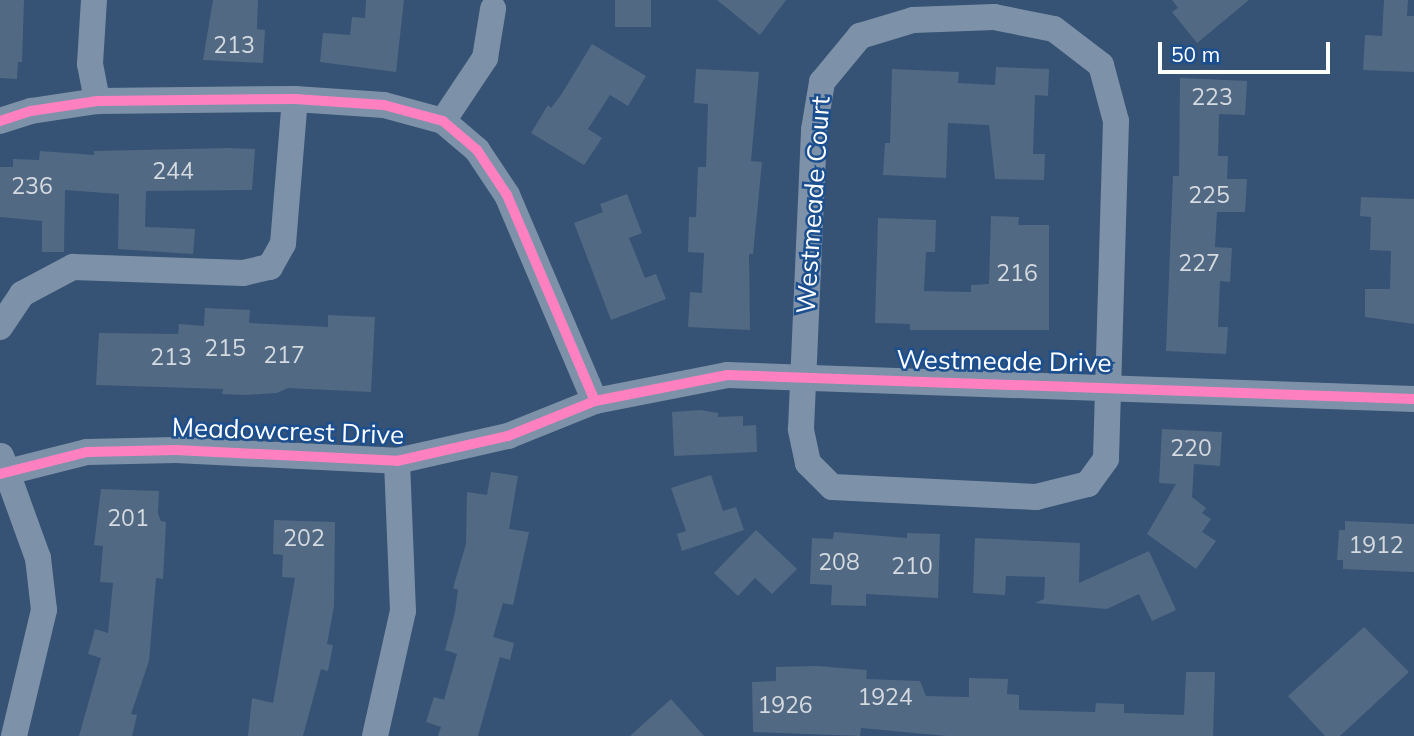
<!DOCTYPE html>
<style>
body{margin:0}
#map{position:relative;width:1414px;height:736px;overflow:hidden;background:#365274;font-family:Mulish,sans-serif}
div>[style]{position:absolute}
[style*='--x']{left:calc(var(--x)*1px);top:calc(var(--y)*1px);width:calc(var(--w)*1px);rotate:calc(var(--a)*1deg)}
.building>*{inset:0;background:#526984;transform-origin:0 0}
.minor>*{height:26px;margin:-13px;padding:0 13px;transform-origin:13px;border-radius:13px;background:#7d92a8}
.cycleway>*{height:10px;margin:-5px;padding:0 5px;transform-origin:5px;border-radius:5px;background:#ff80c0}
span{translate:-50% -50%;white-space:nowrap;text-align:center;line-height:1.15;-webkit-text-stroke:5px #1b4f8f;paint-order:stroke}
.number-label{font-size:23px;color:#d4dae0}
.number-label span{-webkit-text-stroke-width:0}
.street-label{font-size:26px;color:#fff}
.scale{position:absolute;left:1158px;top:42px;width:172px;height:32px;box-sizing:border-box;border:4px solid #fff;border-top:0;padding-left:9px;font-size:21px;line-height:24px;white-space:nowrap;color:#fff;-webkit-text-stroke:5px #1b4f8f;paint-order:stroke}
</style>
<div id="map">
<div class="building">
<div style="clip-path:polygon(0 0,24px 0,22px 62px,18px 62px,17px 79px,0 78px)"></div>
<div style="clip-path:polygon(213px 0,258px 0,257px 29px,265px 30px,263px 63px,203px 60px)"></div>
<div style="clip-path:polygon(366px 0,404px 0,396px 72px,320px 62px,323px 33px,350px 35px,352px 17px,365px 18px)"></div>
<div style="left:615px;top:0;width:36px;height:27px"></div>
<div style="clip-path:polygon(717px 0,786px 0,760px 35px)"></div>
<div style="clip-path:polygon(1172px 0,1249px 0,1197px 43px,1172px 12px,1178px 8px)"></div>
<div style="clip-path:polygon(1384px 0,1408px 0,1407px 16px,1414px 16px,1414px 72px,1363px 70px,1365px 35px,1382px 36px)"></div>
<div style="clip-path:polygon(592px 44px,646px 76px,628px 106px,610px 95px,588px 129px,602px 138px,584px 165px,531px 133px,548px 105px,551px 108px,561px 95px)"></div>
<div style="clip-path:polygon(996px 67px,1049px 69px,1048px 96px,1035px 95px,1033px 154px,1045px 154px,1044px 180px,995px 179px,989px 125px,948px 123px,946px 178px,883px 175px,885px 143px,890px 143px,892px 69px,959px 72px,958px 83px,995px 85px)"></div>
<div style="clip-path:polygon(696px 69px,759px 72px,751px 161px,762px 162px,753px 254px,749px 254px,750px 330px,688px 327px,690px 292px,702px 293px,704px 253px,688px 252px,689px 217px,696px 217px,698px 167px,706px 167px,708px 104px,694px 103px)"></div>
<div style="clip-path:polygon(1180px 78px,1247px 81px,1245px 115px,1219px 114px,1218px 156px,1228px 156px,1227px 179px,1247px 179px,1245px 212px,1217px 212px,1215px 247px,1232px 248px,1230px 282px,1220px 281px,1218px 327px,1228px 327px,1226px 354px,1166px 351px,1173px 176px,1179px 176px)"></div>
<div style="clip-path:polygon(227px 148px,255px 149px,252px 190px,146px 191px,145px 227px,195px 229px,193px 254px,118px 249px,119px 194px,65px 190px,64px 252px,42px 252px,42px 221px,0 217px,0 167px,13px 167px,13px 159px,39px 160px,40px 151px,94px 155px,94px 151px)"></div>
<div style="clip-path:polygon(627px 194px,642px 233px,629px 238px,645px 278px,656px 274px,666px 299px,611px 320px,574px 223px,603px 212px,600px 204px)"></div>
<div style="clip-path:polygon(1361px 197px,1414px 199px,1414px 324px,1365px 317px,1365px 289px,1390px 289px,1391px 251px,1370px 250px,1371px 217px,1360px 216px)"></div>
<div style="clip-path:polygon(991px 216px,1019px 217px,1018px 225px,1049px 225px,1049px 330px,910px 330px,910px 324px,875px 323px,878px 218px,936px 220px,935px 252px,926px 252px,924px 291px,971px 292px,971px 285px,989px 284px)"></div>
<div style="clip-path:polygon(205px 308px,250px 310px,249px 323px,328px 327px,328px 315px,375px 317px,371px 392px,288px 388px,277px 393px,245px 395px,222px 394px,223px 389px,96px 385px,99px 333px,178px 334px,179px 324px,204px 326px)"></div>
<div style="clip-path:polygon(701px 410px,718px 413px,718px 417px,743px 416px,743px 426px,756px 425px,757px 452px,674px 456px,672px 412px)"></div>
<div style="clip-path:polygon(1162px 429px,1222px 432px,1220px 466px,1194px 464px,1192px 497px,1206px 508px,1202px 513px,1211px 519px,1202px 532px,1216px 541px,1196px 569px,1147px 534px,1176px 484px,1159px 483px)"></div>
<div style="clip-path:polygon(491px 472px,518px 476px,509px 529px,529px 532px,513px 605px,503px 603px,493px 637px,514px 643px,510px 660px,500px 657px,478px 736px,438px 736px,441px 727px,426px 722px,434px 697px,444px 700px,457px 654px,445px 650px,455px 612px,458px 590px,453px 588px,466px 544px,467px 492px,487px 495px)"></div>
<div style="clip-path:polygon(711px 475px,723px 511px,736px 507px,744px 530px,682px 551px,677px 534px,686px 531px,671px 488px)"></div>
<div style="clip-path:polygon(101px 489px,159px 491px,158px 514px,161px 521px,166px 522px,163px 579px,156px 578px,149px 661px,131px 714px,137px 715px,132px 736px,79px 736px,101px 658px,88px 654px,95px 629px,108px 633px,113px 583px,100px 582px,103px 546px,94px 545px)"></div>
<div style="clip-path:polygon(274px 520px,335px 522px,334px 606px,327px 644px,333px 645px,328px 671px,321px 669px,303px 736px,248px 736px,252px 698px,273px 703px,295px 578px,282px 577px,283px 555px,273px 554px)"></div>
<div style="clip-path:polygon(1345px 521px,1414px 524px,1414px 572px,1343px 569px,1343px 560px,1337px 560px,1339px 530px,1345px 530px)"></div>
<div style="clip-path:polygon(756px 530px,797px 569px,772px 594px,755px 578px,738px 596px,714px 573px)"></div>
<div style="clip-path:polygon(834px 532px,907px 538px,907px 533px,940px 534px,938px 598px,866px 594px,866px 606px,831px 605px,832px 585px,810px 584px,812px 538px,833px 539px)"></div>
<div style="clip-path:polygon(975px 538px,1080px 543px,1079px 583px,1149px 551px,1176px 610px,1152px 621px,1139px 594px,1107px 609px,1035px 603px,1044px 599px,1045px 577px,1006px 576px,1005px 595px,973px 593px)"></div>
<div style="clip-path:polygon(1364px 627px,1409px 672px,1340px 736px,1325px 736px,1288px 696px)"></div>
<div style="clip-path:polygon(817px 666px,867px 670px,866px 679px,920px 681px,926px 696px,969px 697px,969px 678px,1008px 679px,1007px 694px,1019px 695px,1019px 710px,1095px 712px,1096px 703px,1124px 704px,1124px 713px,1184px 715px,1186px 672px,1215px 672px,1213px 736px,947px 736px,861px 728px,860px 736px,753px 732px,752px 682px,776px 681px,776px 667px)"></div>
<div style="clip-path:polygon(671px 699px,704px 736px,630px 736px)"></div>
</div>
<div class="minor">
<div style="--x:94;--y:0;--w:64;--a:93.6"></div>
<div style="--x:90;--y:64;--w:38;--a:79"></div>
<div style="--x:994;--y:17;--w:61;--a:11.3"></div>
<div style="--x:1054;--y:29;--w:59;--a:37.5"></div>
<div style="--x:1101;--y:65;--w:58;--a:75"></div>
<div style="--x:1116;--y:121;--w:338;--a:91.7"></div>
<div style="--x:1106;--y:459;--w:31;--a:126"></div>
<div style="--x:1088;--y:484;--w:54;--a:166"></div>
<div style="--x:1036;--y:497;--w:204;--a:-177.2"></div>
<div style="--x:832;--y:487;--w:34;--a:-135"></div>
<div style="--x:808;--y:463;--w:35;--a:-102"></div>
<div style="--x:801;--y:429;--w:299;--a:-87.5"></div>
<div style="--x:814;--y:130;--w:49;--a:-80.5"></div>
<div style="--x:822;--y:82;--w:60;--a:-50.4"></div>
<div style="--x:860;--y:36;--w:55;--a:-16.8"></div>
<div style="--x:913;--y:20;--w:81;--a:-2.1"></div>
<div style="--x:0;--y:121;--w:33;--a:-18"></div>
<div style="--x:31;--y:111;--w:67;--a:-8.6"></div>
<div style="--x:97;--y:101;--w:198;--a:-0.6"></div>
<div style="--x:295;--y:99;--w:89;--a:3.9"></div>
<div style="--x:384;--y:105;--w:61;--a:15.2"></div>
<div style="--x:443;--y:121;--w:45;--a:40.5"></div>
<div style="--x:477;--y:150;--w:54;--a:56.3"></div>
<div style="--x:507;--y:195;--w:224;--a:66.9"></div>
<div style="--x:443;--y:121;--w:76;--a:-56.3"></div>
<div style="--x:485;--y:58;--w:50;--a:-80.7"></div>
<div style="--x:0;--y:327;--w:40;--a:-56"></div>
<div style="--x:22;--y:294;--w:58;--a:-27.9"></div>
<div style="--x:73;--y:267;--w:170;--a:2"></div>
<div style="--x:243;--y:273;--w:28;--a:-13"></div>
<div style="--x:270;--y:267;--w:26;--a:-61"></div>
<div style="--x:283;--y:244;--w:145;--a:-85.3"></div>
<div style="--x:1;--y:456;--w:109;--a:70.1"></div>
<div style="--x:38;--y:558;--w:52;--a:83.4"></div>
<div style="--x:44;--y:610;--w:130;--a:103.4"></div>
<div style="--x:0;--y:474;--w:90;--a:-14.2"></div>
<div style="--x:87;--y:452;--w:89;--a:-1.3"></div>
<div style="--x:176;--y:450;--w:221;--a:2.8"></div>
<div style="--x:397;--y:461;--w:114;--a:-12.7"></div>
<div style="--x:508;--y:436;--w:94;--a:-21.9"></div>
<div style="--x:595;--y:401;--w:135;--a:-11.1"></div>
<div style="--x:727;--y:375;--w:687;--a:2"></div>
<div style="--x:375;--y:736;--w:128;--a:-77.4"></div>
<div style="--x:403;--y:611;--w:150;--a:-92.3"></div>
</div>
<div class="cycleway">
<div style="--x:0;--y:121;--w:33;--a:-18"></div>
<div style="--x:31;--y:111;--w:67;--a:-8.6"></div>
<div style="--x:97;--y:101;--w:198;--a:-0.6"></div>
<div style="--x:295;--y:99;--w:89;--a:3.9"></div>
<div style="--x:384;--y:105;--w:61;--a:15.2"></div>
<div style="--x:443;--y:121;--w:45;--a:40.5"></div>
<div style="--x:477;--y:150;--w:54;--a:56.3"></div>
<div style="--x:507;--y:195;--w:224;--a:66.9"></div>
<div style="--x:0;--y:474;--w:90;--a:-14.2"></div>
<div style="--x:87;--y:452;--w:89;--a:-1.3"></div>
<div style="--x:176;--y:450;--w:221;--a:2.8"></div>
<div style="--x:397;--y:461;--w:114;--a:-12.7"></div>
<div style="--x:508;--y:436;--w:94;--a:-21.9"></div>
<div style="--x:595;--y:401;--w:135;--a:-11.1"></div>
<div style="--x:727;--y:375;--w:687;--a:2"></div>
</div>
<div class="number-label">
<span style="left:234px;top:45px">213</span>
<span style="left:1212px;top:97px">223</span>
<span style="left:173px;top:171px">244</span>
<span style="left:32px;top:186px">236</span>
<span style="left:1209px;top:195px">225</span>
<span style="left:1199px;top:263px">227</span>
<span style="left:1017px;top:273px">216</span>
<span style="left:225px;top:348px">215</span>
<span style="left:284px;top:355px">217</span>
<span style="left:171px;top:357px">213</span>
<span style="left:1191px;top:448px">220</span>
<span style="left:128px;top:518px">201</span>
<span style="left:304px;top:538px">202</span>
<span style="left:1376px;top:545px">1912</span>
<span style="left:839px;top:562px">208</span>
<span style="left:912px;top:566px">210</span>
<span style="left:885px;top:697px">1924</span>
<span style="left:785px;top:705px">1926</span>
</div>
<div class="street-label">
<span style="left:813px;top:205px;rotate:-86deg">Westmeade Court</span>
<span style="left:1004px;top:361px;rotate:1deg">Westmeade Drive</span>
<span style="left:288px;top:431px;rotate:2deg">Meadowcrest Drive</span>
</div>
<div class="scale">50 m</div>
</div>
